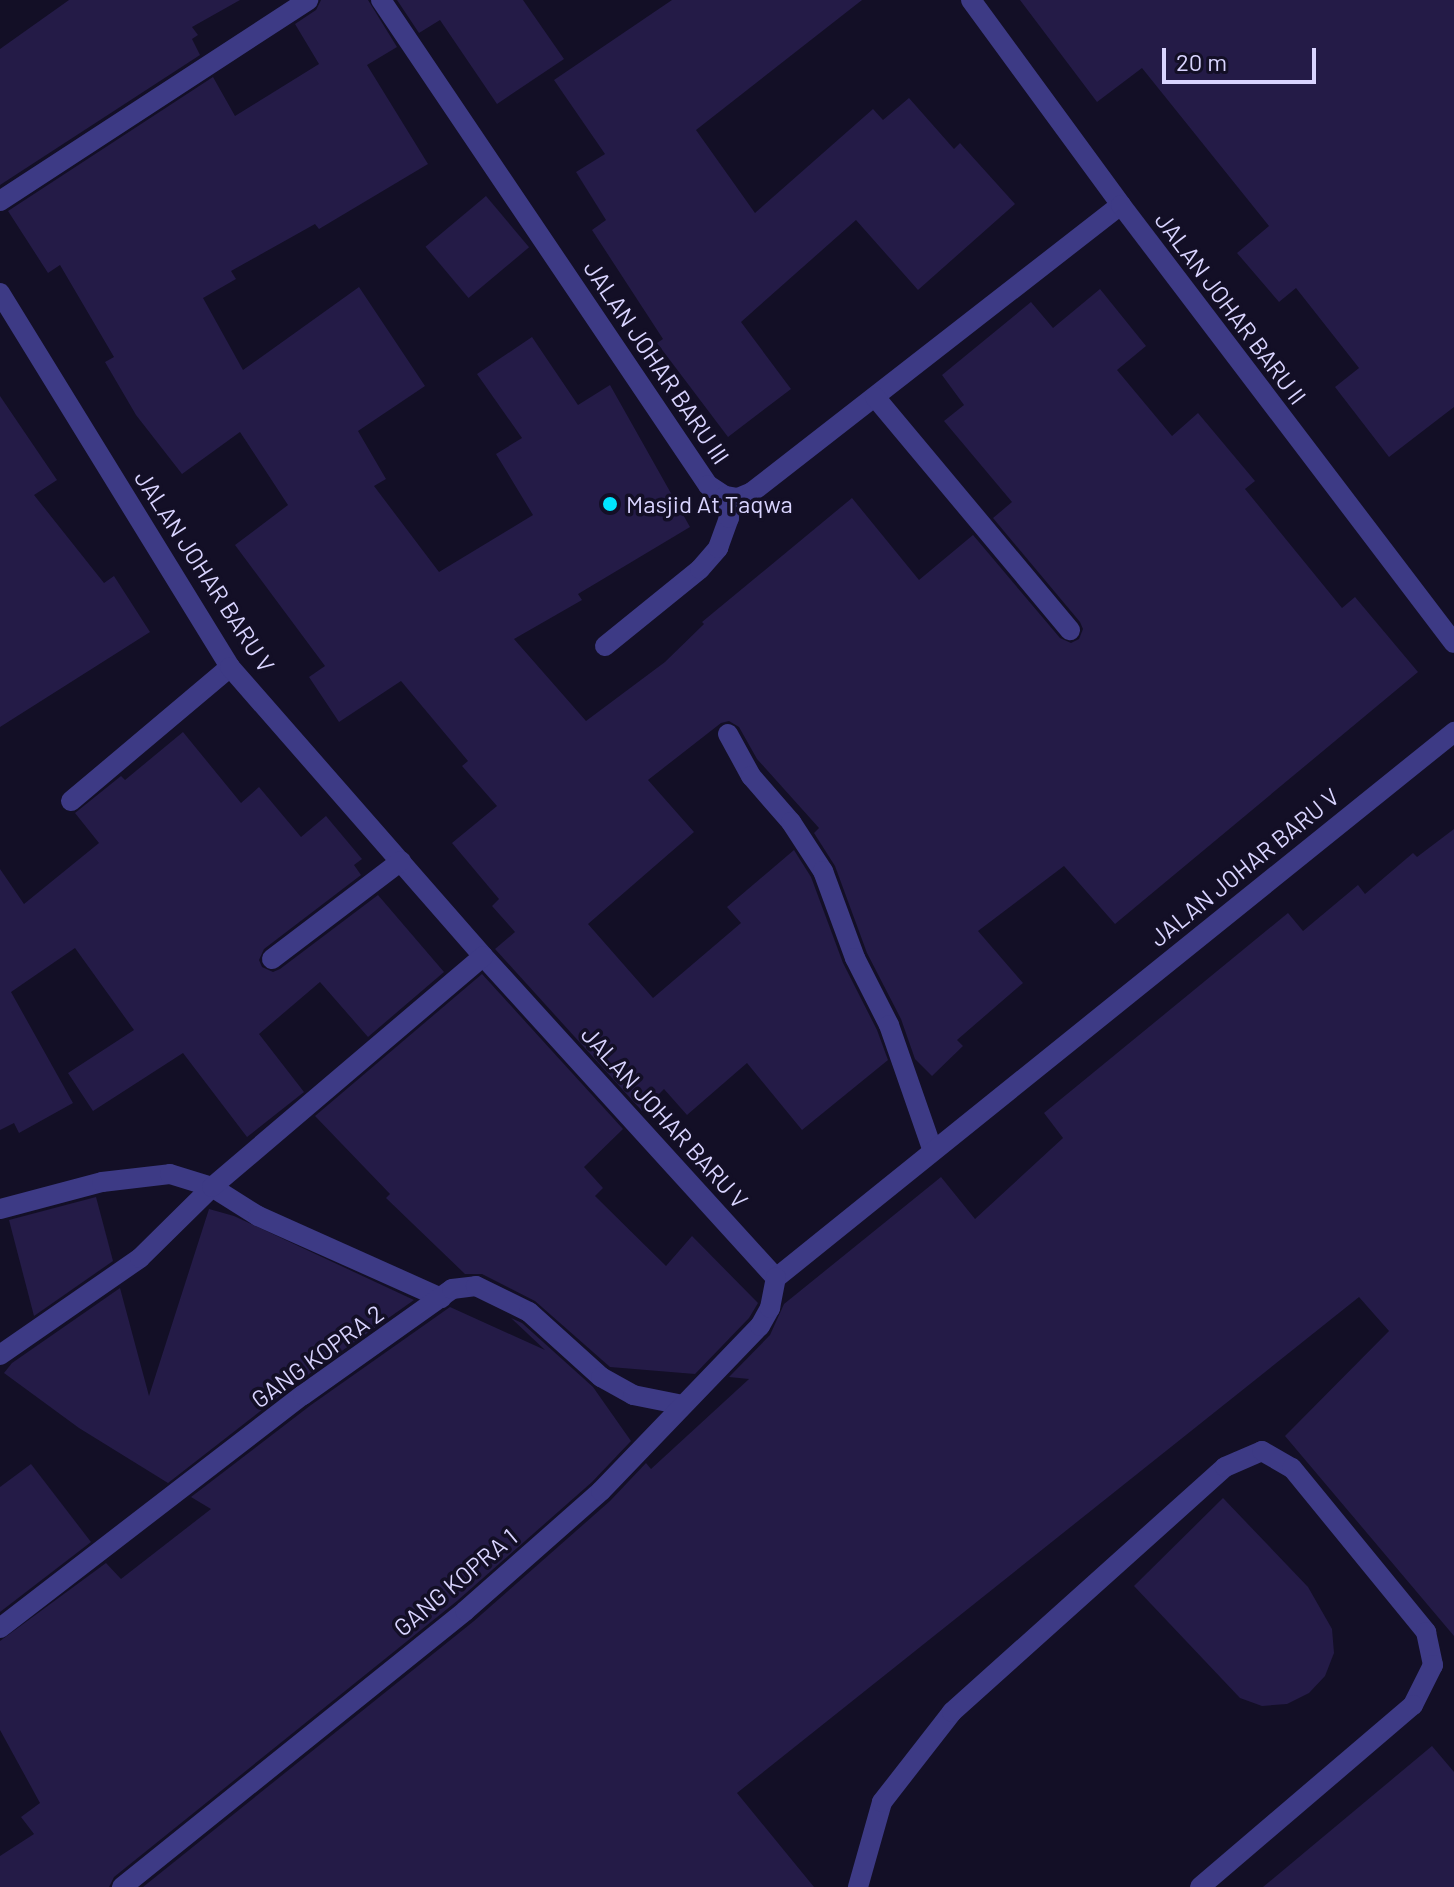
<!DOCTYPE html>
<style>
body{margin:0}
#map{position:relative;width:1454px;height:1887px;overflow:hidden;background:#130f26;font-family:Barlow,sans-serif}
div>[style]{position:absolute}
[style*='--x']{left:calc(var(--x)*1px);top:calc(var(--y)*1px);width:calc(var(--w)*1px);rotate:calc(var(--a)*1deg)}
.building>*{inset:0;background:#241b47;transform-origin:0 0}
.lane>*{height:20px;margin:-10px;padding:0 10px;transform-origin:10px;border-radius:10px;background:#3d3a85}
.street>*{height:20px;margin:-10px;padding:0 10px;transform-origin:10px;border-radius:10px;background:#3d3a85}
.dots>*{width:22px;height:22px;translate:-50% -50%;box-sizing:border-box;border:4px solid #130f26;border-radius:50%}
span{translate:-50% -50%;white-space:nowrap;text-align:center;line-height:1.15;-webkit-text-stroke:7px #130f26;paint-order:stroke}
.street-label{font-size:24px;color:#d9d4ff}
.poi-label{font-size:24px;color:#d9d4ff}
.left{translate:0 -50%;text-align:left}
.scale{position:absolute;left:1162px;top:48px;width:154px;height:36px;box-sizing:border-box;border:4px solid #d9d4ff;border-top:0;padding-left:10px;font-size:24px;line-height:28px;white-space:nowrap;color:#d9d4ff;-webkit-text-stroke:6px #130f26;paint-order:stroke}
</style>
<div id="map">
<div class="building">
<div style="clip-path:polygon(69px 0,240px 0,192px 27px,198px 35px,192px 39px,200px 55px,0 185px,0 49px)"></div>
<div style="clip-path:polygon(321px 0,368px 0,397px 47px,367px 65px,428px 164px,319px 229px,315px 224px,231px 271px,236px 279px,203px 298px,243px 370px,359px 287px,425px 386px,358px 431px,386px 479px,374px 486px,439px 572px,533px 515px,496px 454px,522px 438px,477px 374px,532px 337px,578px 405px,610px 385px,690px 527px,578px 594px,582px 600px,514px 639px,586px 721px,665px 662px,704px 624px,702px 622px,852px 498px,919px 580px,973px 535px,1060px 638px,1071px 643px,1079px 639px,1083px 629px,1080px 622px,993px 518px,1012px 502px,944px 421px,964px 405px,942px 375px,1031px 302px,1053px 328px,1100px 289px,1146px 346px,1117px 370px,1172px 436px,1198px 413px,1255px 481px,1245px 489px,1342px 608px,1355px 597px,1418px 672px,1115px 924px,1064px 866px,978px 931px,1023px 983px,957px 1040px,963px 1046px,932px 1076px,915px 1059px,901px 1019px,867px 953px,835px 866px,814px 833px,819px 828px,757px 759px,739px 727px,729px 721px,721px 723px,648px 780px,694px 832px,588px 924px,653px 998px,741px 923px,727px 907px,794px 850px,811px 877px,843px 963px,877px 1030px,888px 1060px,802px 1130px,747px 1063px,687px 1115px,664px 1089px,642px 1111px,495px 949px,515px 932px,492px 906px,499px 899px,452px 843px,497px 806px,462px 766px,468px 761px,401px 681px,339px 722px,309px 677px,325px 666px,235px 545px,288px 505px,240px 432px,182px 474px,136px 415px,105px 362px,114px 357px,60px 265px,48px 273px,8px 211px,213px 77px,235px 116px,319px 64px,295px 24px,316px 10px)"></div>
<div style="clip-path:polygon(397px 0,523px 0,564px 59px,497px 104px,440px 20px,419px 33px)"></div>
<div style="clip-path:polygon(672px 0,862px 0,696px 130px,755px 213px,873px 109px,883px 120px,909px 98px,954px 149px,960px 143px,1015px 204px,918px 290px,856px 220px,741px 322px,791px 389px,728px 437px,657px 343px,663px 339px,592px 230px,606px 220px,576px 172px,605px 154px,554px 80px)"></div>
<div style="clip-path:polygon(1020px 0,1454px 0,1454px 407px,1389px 457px,1335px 387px,1359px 368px,1296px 288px,1279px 302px,1237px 253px,1269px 226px,1142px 68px,1097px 102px)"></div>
<div style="left:486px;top:196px;width:67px;height:79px;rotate:50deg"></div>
<div style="clip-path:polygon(0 396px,57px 480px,34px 495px,104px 583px,114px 576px,150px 632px,0 727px)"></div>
<div style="clip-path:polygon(183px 732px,241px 803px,259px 787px,301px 837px,326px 816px,362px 859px,354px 865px,361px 875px,264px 949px,259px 960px,262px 967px,273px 972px,280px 969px,378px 895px,444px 972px,368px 1037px,320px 982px,259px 1034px,304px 1092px,247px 1137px,183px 1053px,93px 1111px,68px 1073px,134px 1030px,75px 948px,11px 992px,73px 1103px,19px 1133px,14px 1123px,0 1130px,0 869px,24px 904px,99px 843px,75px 813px,121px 776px,125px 780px)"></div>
<div style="clip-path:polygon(1454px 829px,1454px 1636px,1285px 1436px,1389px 1331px,1359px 1297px,737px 1793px,814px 1887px,143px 1887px,474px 1621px,610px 1501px,646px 1463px,651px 1469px,749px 1379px,729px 1377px,770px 1335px,784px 1304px,941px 1177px,975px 1219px,1063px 1138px,1044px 1113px,1288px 913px,1303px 931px,1358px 885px,1365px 894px,1413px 853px,1417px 857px)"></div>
<div style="clip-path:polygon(482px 974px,623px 1129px,584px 1167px,603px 1188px,595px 1196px,666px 1266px,692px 1236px,758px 1303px,749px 1318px,695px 1374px,610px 1367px,535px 1301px,482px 1274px,465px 1274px,386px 1198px,390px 1194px,315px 1116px)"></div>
<div style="clip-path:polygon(96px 1197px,113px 1261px,34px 1316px,9px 1220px)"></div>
<div style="clip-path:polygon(209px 1209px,234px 1216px,414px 1300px,295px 1384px,168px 1483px,79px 1428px,4px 1373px,12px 1363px,120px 1288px,149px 1396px)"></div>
<div style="clip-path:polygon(450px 1307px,545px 1350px,511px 1318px,522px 1323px,593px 1387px,631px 1441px,592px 1482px,457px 1601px,114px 1877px,109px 1887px,0 1887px,0 1856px,34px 1834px,21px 1817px,40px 1803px,0 1730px,0 1641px,106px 1563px,121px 1579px,211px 1509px,191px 1497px,311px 1405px)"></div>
<div style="clip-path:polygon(31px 1464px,91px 1542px,0 1612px,0 1487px)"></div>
<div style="clip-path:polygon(1223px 1498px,1308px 1587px,1332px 1629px,1334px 1653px,1325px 1676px,1309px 1693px,1287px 1704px,1262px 1706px,1240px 1698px,1134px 1586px)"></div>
<div style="clip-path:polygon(1432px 1746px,1454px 1772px,1454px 1887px,1263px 1887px)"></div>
</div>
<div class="lane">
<div style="--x:71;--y:801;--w:208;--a:-40.1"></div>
<div style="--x:858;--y:1887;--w:88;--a:-74.2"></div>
<div style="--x:882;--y:1802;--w:114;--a:-52.1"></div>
<div style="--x:952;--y:1712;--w:367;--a:-41.9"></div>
<div style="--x:1225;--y:1467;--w:40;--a:-23.4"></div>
<div style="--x:1262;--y:1451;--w:34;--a:30"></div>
<div style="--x:1292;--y:1468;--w:212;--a:50.7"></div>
<div style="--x:1426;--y:1632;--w:34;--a:78"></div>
<div style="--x:1433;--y:1665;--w:45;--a:116.6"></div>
<div style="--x:1413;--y:1705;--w:280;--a:139.5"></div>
</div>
<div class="street">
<div style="--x:381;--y:0;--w:585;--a:56.01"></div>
<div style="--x:708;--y:485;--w:20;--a:33"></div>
<div style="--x:725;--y:496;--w:13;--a:9"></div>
<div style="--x:738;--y:498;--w:15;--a:-23"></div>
<div style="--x:752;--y:492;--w:467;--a:-37.9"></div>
<div style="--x:971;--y:0;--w:254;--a:53.8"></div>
<div style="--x:1121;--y:205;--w:550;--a:52.76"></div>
<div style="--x:0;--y:201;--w:368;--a:-33.1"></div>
<div style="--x:0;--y:293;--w:439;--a:58.4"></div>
<div style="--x:230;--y:667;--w:384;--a:48.8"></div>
<div style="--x:483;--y:956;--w:435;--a:47.7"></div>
<div style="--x:875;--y:397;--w:304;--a:50.1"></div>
<div style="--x:605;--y:646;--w:122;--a:-39"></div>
<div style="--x:700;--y:569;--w:28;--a:-49"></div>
<div style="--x:718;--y:548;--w:32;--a:-70"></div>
<div style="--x:729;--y:518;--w:22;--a:-100"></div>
<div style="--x:728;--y:734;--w:48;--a:61.3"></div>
<div style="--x:751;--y:776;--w:61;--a:49"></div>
<div style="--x:791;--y:822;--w:59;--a:56.9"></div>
<div style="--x:823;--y:871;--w:93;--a:69.8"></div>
<div style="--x:855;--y:958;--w:75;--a:63.1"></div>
<div style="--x:889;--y:1025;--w:133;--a:70.8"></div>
<div style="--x:272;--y:959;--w:162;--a:-37.2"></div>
<div style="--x:0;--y:1209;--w:106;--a:-14.8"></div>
<div style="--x:102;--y:1182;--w:68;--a:-6.7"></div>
<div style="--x:170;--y:1174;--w:44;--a:17.2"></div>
<div style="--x:212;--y:1187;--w:54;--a:32.2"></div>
<div style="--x:258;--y:1216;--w:201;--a:24.1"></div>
<div style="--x:776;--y:1278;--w:871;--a:-38.84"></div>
<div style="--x:0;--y:1355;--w:170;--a:-34.7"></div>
<div style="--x:140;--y:1258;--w:101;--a:-44.6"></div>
<div style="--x:212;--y:1187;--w:356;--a:-40.4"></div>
<div style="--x:0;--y:1628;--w:382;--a:-37.6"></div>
<div style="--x:303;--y:1395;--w:183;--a:-35.4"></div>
<div style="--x:452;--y:1289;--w:24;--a:-7"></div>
<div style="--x:476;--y:1286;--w:59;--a:26.1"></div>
<div style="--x:529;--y:1312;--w:97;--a:42.1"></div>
<div style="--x:601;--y:1377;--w:37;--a:29"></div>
<div style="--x:633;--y:1395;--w:51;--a:11.3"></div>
<div style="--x:122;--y:1887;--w:440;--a:-38.8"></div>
<div style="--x:465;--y:1611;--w:181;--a:-41.4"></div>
<div style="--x:601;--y:1491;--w:229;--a:-46.1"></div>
<div style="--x:760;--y:1326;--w:21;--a:-61"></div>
<div style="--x:770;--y:1308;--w:31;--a:-79"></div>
</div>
<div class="dots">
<div style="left:610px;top:504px;background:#00e5ff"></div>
</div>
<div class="street-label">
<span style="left:1231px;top:308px;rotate:53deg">JALAN JOHAR BARU II</span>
<span style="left:657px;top:362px;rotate:56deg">JALAN JOHAR BARU III</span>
<span style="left:205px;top:571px;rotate:57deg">JALAN JOHAR BARU V</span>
<span style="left:1244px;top:867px;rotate:-39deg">JALAN JOHAR BARU V</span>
<span style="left:665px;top:1117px;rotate:48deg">JALAN JOHAR BARU V</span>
<span style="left:317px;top:1356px;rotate:-36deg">GANG KOPRA 2</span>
<span style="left:455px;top:1582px;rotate:-40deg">GANG KOPRA 1</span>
</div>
<div class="poi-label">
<span class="left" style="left:626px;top:504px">Masjid At Taqwa</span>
</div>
<div class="scale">20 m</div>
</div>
